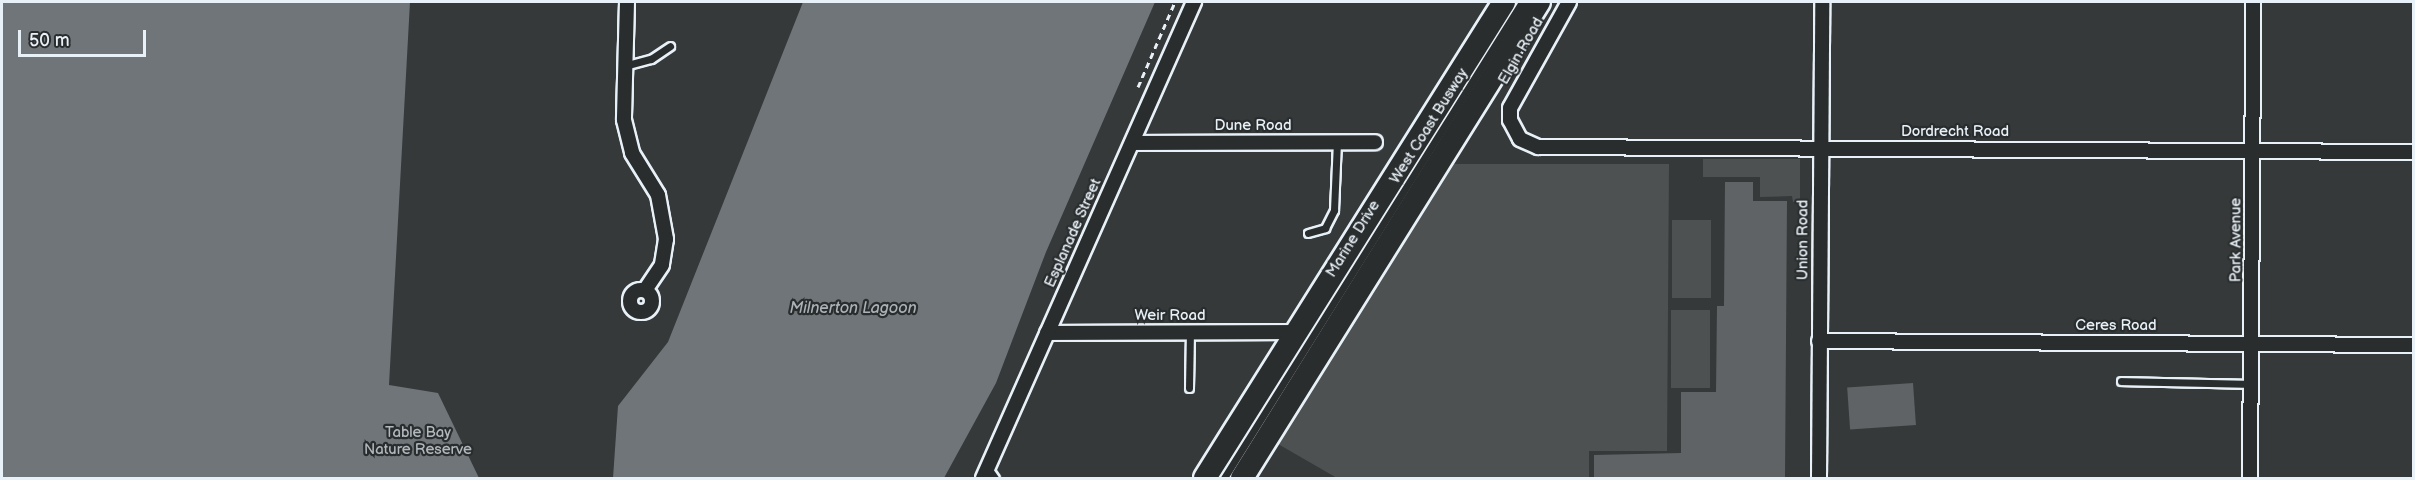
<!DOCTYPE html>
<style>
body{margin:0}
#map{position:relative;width:2415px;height:480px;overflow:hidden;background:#35393a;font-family:"Balsamiq Sans",sans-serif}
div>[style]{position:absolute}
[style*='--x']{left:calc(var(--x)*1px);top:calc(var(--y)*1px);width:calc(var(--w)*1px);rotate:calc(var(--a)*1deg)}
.green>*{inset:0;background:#4d5152;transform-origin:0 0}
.water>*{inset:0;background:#707579}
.building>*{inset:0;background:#5f6365;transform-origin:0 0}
.path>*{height:3px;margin-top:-1.5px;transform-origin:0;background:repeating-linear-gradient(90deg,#e8f1f8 0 6px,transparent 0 10.5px)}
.roads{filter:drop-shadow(2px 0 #e8f1f8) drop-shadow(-2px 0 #e8f1f8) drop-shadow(0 2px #e8f1f8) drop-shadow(0 -2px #e8f1f8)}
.lane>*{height:7px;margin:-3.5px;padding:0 3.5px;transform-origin:3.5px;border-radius:3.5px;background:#2a2d2e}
.street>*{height:14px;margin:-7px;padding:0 7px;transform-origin:7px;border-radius:7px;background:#2a2d2e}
.street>.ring{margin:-7px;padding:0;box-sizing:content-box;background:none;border:14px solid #2a2d2e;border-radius:50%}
.primary>*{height:22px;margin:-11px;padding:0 11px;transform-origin:11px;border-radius:11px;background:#2a2d2e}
span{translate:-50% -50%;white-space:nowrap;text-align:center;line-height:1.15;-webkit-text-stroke:4.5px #2a2d2e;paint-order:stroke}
.street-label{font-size:15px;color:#e8f1f8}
.park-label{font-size:15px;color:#b2b9be}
.water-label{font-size:16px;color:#acb3b8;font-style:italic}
.frame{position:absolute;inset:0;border:3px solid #e8f1f8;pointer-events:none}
.scale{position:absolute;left:18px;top:30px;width:128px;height:27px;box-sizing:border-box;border:3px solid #e8f1f8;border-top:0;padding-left:8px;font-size:18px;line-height:21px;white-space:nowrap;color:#e8f1f8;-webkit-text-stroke:4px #2a2d2e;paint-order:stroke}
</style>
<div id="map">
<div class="green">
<div style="clip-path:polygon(1703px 159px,1800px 159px,1800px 202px,1793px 202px,1792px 196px,1760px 197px,1760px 177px,1703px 177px)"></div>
<div style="clip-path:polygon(1454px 164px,1669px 164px,1667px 451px,1589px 451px,1589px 478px,1337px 478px,1278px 444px)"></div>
<div style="left:1672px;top:220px;width:39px;height:78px"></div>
<div style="left:1710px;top:310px;width:78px;height:39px;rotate:90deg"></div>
</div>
<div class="water">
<div style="clip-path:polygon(2px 2px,410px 2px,389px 385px,438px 393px,479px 478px,2px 478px)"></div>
<div style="clip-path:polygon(803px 2px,1155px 2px,1046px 252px,996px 383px,944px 478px,613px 478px,618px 406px,668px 342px)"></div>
</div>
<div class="building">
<div style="clip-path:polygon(1725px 182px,1753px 182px,1753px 201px,1787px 201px,1785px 478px,1594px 478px,1594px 455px,1681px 453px,1681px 392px,1716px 392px,1717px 306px,1724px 306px)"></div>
<div style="left:1913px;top:383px;width:42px;height:66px;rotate:86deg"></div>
</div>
<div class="path">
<div style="--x:1138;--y:87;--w:93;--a:-66.5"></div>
</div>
<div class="roads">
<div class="lane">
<div style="--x:624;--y:66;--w:28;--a:-15"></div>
<div style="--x:651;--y:59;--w:23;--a:-34"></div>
<div style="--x:1308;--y:233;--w:18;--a:-16"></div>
<div style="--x:1325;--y:228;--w:20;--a:-63"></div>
<div style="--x:1334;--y:210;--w:68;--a:-87.5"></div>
<div style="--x:2121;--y:381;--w:130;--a:1.3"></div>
<div style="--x:1189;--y:388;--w:56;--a:-89"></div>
<div style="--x:988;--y:468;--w:12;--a:55"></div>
<div style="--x:1224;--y:478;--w:562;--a:-57.95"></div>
</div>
<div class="street">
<div style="--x:627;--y:2;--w:118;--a:91.5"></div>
<div style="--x:624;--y:120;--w:34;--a:76"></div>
<div style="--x:632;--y:153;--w:49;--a:58.2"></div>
<div style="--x:658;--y:195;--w:45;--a:79.7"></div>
<div style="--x:666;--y:239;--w:26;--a:99"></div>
<div style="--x:662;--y:265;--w:30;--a:124"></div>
<div style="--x:1569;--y:2;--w:121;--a:119.1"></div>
<div style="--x:1510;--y:108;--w:12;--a:90"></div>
<div style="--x:1510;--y:120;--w:21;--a:62"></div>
<div style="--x:1520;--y:139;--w:20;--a:24"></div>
<div style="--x:1538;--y:147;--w:876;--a:0.33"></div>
<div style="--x:1132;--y:143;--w:243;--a:-0.2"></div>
<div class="ring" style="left:630px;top:290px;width:8px;height:8px"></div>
<div style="--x:1047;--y:333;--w:247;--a:-0.2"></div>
<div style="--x:1819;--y:341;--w:595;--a:0.39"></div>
<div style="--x:983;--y:478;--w:521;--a:-66.09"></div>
<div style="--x:1819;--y:478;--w:476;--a:-89.6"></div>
<div style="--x:2250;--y:478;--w:476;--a:-89.6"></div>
</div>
<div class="primary">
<div style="--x:1205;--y:478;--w:562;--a:-57.86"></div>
<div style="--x:1242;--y:478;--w:561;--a:-58.04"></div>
</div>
</div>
<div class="street-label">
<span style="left:1521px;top:51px;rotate:-60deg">Elgin Road</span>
<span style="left:1253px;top:126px">Dune Road</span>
<span style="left:1429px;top:126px;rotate:-58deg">West Coast Busway</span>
<span style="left:1955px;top:132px">Dordrecht Road</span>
<span style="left:1073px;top:233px;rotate:-66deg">Esplanade Street</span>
<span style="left:1353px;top:239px;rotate:-58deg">Marine Drive</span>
<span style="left:1803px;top:240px;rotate:-90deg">Union Road</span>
<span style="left:2236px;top:240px;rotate:-90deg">Park Avenue</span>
<span style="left:1170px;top:316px">Weir Road</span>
<span style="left:2116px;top:326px">Ceres Road</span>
</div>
<div class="park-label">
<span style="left:418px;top:441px">Table Bay<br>Nature Reserve</span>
</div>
<div class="water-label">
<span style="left:853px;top:309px">Milnerton Lagoon</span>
</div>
<div class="frame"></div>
<div class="scale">50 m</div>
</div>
